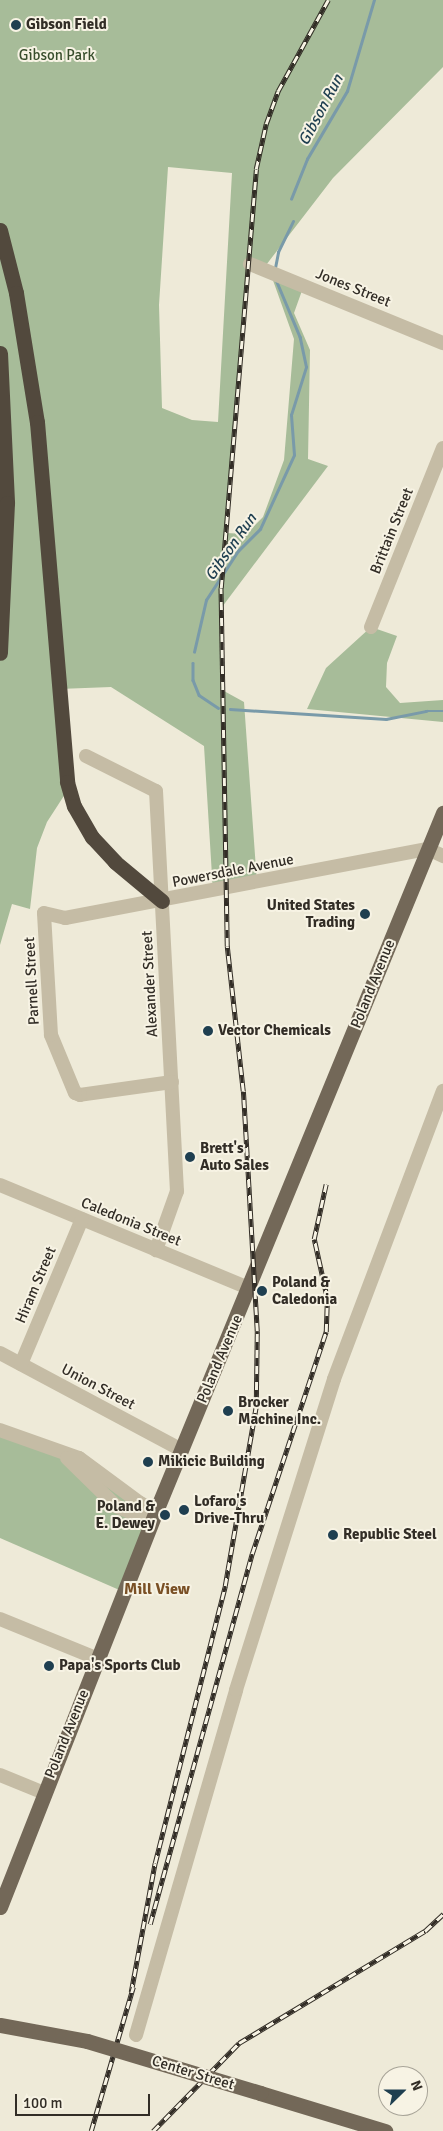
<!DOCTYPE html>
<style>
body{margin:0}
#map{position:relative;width:443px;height:2131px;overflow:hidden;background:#eeead8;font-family:Signika,sans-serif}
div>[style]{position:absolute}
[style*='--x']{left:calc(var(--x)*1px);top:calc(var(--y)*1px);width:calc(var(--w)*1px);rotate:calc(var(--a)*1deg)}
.green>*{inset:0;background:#a7bc99}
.stream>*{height:2.5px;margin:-1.25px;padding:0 1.25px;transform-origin:1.25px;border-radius:1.25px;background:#799aa9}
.minor>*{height:14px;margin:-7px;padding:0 7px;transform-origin:7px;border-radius:7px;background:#c5bca5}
.major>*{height:15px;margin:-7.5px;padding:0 7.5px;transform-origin:7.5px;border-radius:7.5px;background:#736858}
.highway>*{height:15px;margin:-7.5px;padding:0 7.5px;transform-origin:7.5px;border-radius:7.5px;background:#52493d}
.rail>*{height:4.5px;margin-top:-2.25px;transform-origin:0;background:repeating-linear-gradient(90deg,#f7f3e4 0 8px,#322d26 0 16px);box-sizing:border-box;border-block:1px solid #322d26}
.major-bridge>*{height:15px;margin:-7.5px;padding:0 7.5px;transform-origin:7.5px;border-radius:7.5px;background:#736858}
.dots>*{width:14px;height:14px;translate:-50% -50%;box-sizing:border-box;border:2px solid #f7f3e4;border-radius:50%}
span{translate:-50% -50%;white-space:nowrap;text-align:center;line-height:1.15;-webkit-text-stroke:4px #f7f3e4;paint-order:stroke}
.poi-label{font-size:15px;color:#322d26;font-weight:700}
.left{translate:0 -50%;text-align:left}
.right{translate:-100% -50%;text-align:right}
.park-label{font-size:15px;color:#384e2c}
.street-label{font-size:15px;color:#322d26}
.water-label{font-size:16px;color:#1f3f50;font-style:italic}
.neighbourhood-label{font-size:16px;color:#7a5025;font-weight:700}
.north{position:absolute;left:378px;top:2066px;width:50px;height:50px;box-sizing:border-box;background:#f7f3e4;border:1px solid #a8a498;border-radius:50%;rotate:68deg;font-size:14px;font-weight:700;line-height:20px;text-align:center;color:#322d26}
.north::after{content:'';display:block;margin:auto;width:18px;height:22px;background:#1f3f50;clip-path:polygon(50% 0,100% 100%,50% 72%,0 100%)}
.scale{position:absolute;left:15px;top:2094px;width:135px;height:22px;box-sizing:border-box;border:2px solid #322d26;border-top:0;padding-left:6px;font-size:15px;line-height:18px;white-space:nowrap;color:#322d26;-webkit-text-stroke:4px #f7f3e4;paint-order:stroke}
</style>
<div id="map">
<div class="green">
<div style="clip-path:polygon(evenodd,0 0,443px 0,443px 67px,333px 178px,263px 269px,248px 264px,226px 533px,246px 534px,263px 517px,284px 460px,294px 339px,270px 272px,304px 285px,294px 313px,310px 350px,308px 459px,328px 466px,222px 607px,224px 691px,244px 702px,257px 883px,213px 892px,204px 746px,111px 687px,59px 689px,69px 788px,47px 822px,37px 848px,30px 909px,12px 904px,0 945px,0 0,168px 167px,232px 173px,218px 422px,192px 420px,162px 408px,159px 305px,168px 167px)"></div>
<div style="clip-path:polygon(371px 627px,397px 636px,387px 663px,386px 687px,400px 703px,443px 700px,443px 722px,307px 709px,326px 668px)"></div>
<div style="clip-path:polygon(0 1430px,40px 1444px,156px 1511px,124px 1592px,0 1538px)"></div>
</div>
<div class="stream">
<div style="--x:291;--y:199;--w:43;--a:-68.2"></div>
<div style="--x:307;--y:159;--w:79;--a:-59.5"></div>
<div style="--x:347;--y:91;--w:95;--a:-73.5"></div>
<div style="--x:275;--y:268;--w:16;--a:-79"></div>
<div style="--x:278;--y:252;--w:34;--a:-64"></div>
<div style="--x:194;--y:652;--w:53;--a:-77"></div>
<div style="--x:206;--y:600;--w:59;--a:-56.9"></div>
<div style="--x:238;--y:551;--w:31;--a:-45"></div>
<div style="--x:260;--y:529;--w:81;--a:-65.3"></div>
<div style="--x:294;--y:455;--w:40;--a:-94.3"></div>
<div style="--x:291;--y:415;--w:50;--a:-72.6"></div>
<div style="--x:306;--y:367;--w:30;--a:-102"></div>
<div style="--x:300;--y:338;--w:62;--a:-112.8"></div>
<div style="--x:193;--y:663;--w:17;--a:90"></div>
<div style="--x:193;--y:680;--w:16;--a:68"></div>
<div style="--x:199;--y:695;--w:23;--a:34"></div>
<div style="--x:230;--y:709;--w:156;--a:3.7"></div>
<div style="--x:386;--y:719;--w:41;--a:-11.3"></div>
<div style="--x:426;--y:711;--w:17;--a:0"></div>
</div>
<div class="minor">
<div style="--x:250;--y:264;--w:209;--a:22.3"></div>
<div style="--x:371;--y:627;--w:193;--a:-68.1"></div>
<div style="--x:86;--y:756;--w:78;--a:26.6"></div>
<div style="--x:156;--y:791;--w:401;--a:87"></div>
<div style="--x:177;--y:1191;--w:63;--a:109.6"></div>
<div style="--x:172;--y:1082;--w:93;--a:172"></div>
<div style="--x:80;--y:1095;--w:5;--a:-158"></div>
<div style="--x:75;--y:1093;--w:63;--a:-112.5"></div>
<div style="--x:51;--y:1035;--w:122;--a:-93.3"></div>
<div style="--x:44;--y:913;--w:22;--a:13"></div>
<div style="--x:65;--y:918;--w:369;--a:-10.8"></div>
<div style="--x:428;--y:849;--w:17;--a:25"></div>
<div style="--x:0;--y:1185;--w:269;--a:22.5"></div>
<div style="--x:0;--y:1353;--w:206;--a:28.1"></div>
<div style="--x:21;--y:1364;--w:157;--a:-67.2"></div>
<div style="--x:0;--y:1430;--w:84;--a:19.5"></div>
<div style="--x:79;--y:1458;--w:76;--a:36.4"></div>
<div style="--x:140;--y:1503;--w:18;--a:27"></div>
<div style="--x:67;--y:1458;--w:69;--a:44.4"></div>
<div style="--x:116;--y:1506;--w:39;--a:23"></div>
<div style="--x:0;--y:1619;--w:106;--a:22.2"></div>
<div style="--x:0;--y:1775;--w:48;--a:22.2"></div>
<div style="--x:136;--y:2035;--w:359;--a:-73.8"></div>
<div style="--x:236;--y:1690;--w:326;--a:-72.5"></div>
<div style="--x:334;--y:1379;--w:308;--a:-69.3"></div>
</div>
<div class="major">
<div style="--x:0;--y:1907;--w:426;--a:-68.5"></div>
<div style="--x:156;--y:1511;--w:755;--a:-67.65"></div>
<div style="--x:0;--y:2025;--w:88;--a:10.4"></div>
<div style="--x:260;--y:2093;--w:131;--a:16.9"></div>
</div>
<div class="highway">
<div style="--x:0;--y:230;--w:65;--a:75.7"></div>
<div style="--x:16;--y:293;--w:131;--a:80.8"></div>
<div style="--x:37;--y:422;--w:361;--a:85.2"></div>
<div style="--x:67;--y:782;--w:25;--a:74"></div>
<div style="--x:74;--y:806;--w:36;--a:60"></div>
<div style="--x:92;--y:837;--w:34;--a:47"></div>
<div style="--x:115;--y:862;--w:61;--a:39.7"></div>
<div style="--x:0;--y:353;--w:150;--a:87.3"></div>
<div style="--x:7;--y:503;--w:150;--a:92.7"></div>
</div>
<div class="rail">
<div style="--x:150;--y:1924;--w:384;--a:-74.6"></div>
<div style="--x:252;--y:1554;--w:234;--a:-71.6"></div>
<div style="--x:326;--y:1332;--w:34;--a:-88"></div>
<div style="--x:327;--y:1298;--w:60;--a:-102.4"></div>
<div style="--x:314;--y:1239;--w:56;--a:-77.7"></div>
<div style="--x:131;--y:1992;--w:131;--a:-79.5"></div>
<div style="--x:155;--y:1863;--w:286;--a:-75.8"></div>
<div style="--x:225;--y:1586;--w:183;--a:-80.2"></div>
<div style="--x:256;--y:1406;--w:75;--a:-89.2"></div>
<div style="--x:257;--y:1331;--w:240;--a:-93.3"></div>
<div style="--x:243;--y:1091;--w:146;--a:-96.3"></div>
<div style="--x:227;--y:946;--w:358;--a:-91"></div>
<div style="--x:221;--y:588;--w:420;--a:-85.2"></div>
<div style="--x:256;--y:169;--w:46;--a:-77.5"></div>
<div style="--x:266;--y:124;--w:35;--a:-70"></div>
<div style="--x:278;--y:91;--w:104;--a:-61.2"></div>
<div style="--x:91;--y:2131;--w:150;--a:-73.7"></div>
<div style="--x:153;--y:2131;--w:123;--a:-45.7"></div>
<div style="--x:239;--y:2043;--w:217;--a:-31.1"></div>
<div style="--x:425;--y:1931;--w:25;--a:-43"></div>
</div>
<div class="major-bridge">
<div style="--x:87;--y:2041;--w:181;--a:16.7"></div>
</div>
<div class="dots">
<div style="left:16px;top:25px;background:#1f3f50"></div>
<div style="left:365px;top:914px;background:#1f3f50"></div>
<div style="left:208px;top:1031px;background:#1f3f50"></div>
<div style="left:190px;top:1157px;background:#1f3f50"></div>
<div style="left:262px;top:1291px;background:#1f3f50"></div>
<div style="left:228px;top:1411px;background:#1f3f50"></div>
<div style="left:148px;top:1462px;background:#1f3f50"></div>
<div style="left:184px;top:1510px;background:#1f3f50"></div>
<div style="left:165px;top:1515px;background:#1f3f50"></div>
<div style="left:333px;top:1535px;background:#1f3f50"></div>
<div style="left:49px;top:1666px;background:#1f3f50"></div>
</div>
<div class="poi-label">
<span class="left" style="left:26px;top:25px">Gibson Field</span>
<span class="right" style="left:355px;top:914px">United States<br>Trading</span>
<span class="left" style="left:218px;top:1031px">Vector Chemicals</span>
<span class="left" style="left:200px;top:1157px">Brett's<br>Auto Sales</span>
<span class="left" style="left:272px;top:1291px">Poland &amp;<br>Caledonia</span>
<span class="left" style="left:238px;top:1411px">Brocker<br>Machine Inc.</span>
<span class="left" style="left:158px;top:1462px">Mikicic Building</span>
<span class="left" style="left:194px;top:1510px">Lofaro's<br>Drive-Thru</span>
<span class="right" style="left:155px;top:1515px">Poland &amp;<br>E. Dewey</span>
<span class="left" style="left:343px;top:1535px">Republic Steel</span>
<span class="left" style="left:59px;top:1666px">Papa's Sports Club</span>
</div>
<div class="park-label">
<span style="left:57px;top:56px">Gibson Park</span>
</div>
<div class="street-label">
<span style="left:353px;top:288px;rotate:22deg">Jones Street</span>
<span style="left:392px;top:531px;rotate:-68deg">Brittain Street</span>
<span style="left:233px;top:871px;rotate:-11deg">Powersdale Avenue</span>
<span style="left:32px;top:981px;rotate:-93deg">Parnell Street</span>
<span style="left:150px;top:984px;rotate:-93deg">Alexander Street</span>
<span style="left:373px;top:984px;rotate:-68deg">Poland Avenue</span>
<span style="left:131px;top:1222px;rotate:22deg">Caledonia Street</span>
<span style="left:36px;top:1285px;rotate:-67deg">Hiram Street</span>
<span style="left:220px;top:1359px;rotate:-67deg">Poland Avenue</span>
<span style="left:98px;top:1387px;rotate:28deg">Union Street</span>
<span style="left:67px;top:1734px;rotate:-68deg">Poland Avenue</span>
<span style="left:193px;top:2073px;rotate:17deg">Center Street</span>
</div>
<div class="water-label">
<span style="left:321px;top:110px;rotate:-62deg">Gibson Run</span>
<span style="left:231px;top:547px;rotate:-55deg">Gibson Run</span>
</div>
<div class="neighbourhood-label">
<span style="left:157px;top:1589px">Mill View</span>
</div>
<div class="north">N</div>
<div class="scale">100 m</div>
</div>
